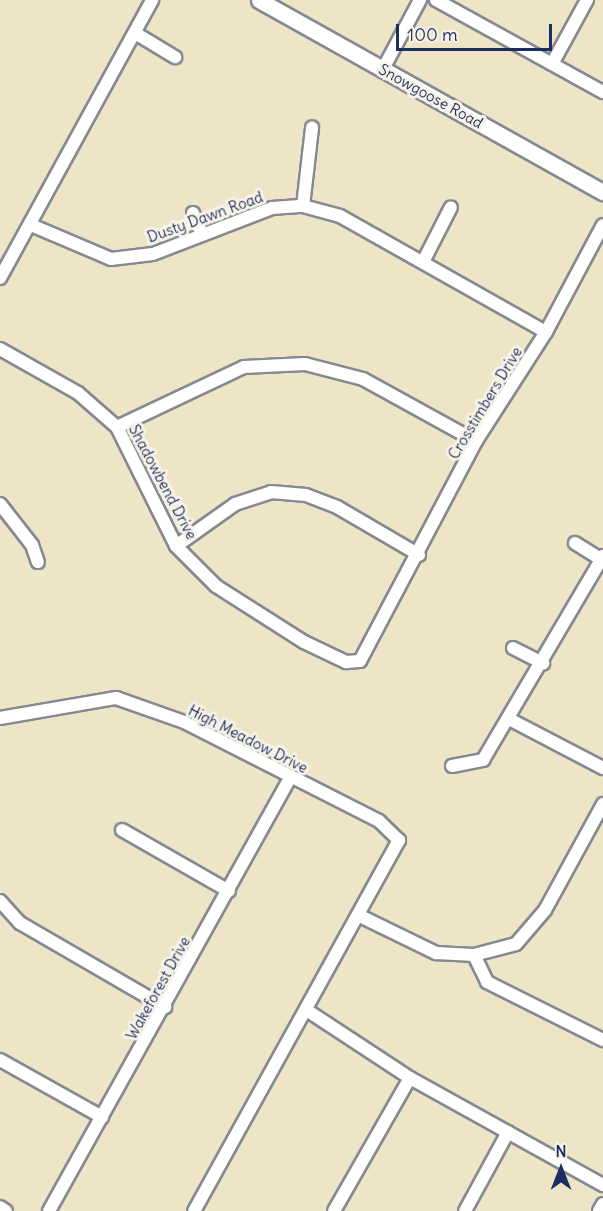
<!DOCTYPE html>
<style>
body{margin:0}
#map{position:relative;width:603px;height:1211px;overflow:hidden;background:#eee4c6;font-family:Delius,sans-serif}
div>[style]{position:absolute}
[style*='--x']{left:calc(var(--x)*1px);top:calc(var(--y)*1px);width:calc(var(--w)*1px);rotate:calc(var(--a)*1deg)}
.roads{filter:drop-shadow(2px 0 #848a92) drop-shadow(-2px 0 #848a92) drop-shadow(0 2px #848a92) drop-shadow(0 -2px #848a92)}
.minor>*{height:12px;margin:-6px;padding:0 6px;transform-origin:6px;border-radius:6px;background:#fff}
.tertiary>*{height:15px;margin:-7.5px;padding:0 7.5px;transform-origin:7.5px;border-radius:7.5px;background:#fff}
span{translate:-50% -50%;white-space:nowrap;text-align:center;line-height:1.15;-webkit-text-stroke:6px #f7f3e8;paint-order:stroke}
.street-label{font-size:15px;color:#1b2f5e}
.north{position:absolute;left:531px;top:1139px;width:60px;height:60px;-webkit-text-stroke:4px #f7f3e8;paint-order:stroke;rotate:0deg;font-size:16px;font-weight:700;line-height:24px;text-align:center;color:#1b2f5e}
.north::after{content:'';display:block;margin:auto;width:21px;height:27px;background:#1b2f5e;clip-path:polygon(50% 0,100% 100%,50% 72%,0 100%)}
.scale{position:absolute;left:396px;top:24px;width:156px;height:27px;box-sizing:border-box;border:3px solid #1b2f5e;border-top:0;padding-left:8px;font-size:18px;line-height:21px;white-space:nowrap;color:#1b2f5e;-webkit-text-stroke:4px #f7f3e8;paint-order:stroke}
</style>
<div id="map">
<div class="roads">
<div class="minor">
<div style="--x:436;--y:0;--w:191;--a:28.9"></div>
<div style="--x:135;--y:33;--w:47;--a:31"></div>
<div style="--x:552;--y:64;--w:73;--a:-61.3"></div>
<div style="--x:383;--y:69;--w:78;--a:-61.8"></div>
<div style="--x:303;--y:206;--w:79;--a:-83.4"></div>
<div style="--x:193;--y:213;--w:23;--a:67"></div>
<div style="--x:31;--y:225;--w:87;--a:23"></div>
<div style="--x:111;--y:259;--w:42;--a:-6.8"></div>
<div style="--x:153;--y:254;--w:128;--a:-21.1"></div>
<div style="--x:272;--y:208;--w:31;--a:-4"></div>
<div style="--x:303;--y:206;--w:38;--a:15"></div>
<div style="--x:340;--y:216;--w:236;--a:29.4"></div>
<div style="--x:424;--y:260;--w:59;--a:-63"></div>
<div style="--x:0;--y:278;--w:317;--a:-61.3"></div>
<div style="--x:0;--y:349;--w:90;--a:29.4"></div>
<div style="--x:78;--y:393;--w:52;--a:41.1"></div>
<div style="--x:117;--y:427;--w:133;--a:63.6"></div>
<div style="--x:176;--y:546;--w:57;--a:45"></div>
<div style="--x:216;--y:586;--w:104;--a:32.5"></div>
<div style="--x:304;--y:642;--w:47;--a:25.5"></div>
<div style="--x:346;--y:662;--w:14;--a:-4"></div>
<div style="--x:360;--y:661;--w:249;--a:-62.2"></div>
<div style="--x:476;--y:441;--w:130;--a:-57.3"></div>
<div style="--x:546;--y:332;--w:121;--a:-62"></div>
<div style="--x:117;--y:427;--w:140;--a:-25.3"></div>
<div style="--x:244;--y:367;--w:61;--a:-2.8"></div>
<div style="--x:305;--y:364;--w:60;--a:14.5"></div>
<div style="--x:363;--y:379;--w:129;--a:28.8"></div>
<div style="--x:0;--y:504;--w:52;--a:52"></div>
<div style="--x:32;--y:545;--w:18;--a:71"></div>
<div style="--x:575;--y:543;--w:31;--a:32"></div>
<div style="--x:176;--y:546;--w:72;--a:-35.4"></div>
<div style="--x:235;--y:504;--w:38;--a:-18"></div>
<div style="--x:271;--y:492;--w:35;--a:5"></div>
<div style="--x:306;--y:495;--w:33;--a:21"></div>
<div style="--x:337;--y:507;--w:95;--a:30.3"></div>
<div style="--x:513;--y:648;--w:34;--a:27"></div>
<div style="--x:0;--y:718;--w:118;--a:-9.8"></div>
<div style="--x:116;--y:698;--w:72;--a:19.4"></div>
<div style="--x:184;--y:722;--w:219;--a:26.9"></div>
<div style="--x:379;--y:821;--w:28;--a:44"></div>
<div style="--x:399;--y:840;--w:424;--a:118.9"></div>
<div style="--x:511;--y:720;--w:104;--a:27.6"></div>
<div style="--x:452;--y:766;--w:32;--a:-11"></div>
<div style="--x:483;--y:760;--w:237;--a:-59.5"></div>
<div style="--x:122;--y:830;--w:123;--a:29.7"></div>
<div style="--x:0;--y:901;--w:30;--a:48"></div>
<div style="--x:20;--y:923;--w:168;--a:30.1"></div>
<div style="--x:360;--y:916;--w:85;--a:26"></div>
<div style="--x:436;--y:953;--w:38;--a:3"></div>
<div style="--x:474;--y:955;--w:43;--a:-14.7"></div>
<div style="--x:516;--y:944;--w:45;--a:-49.5"></div>
<div style="--x:545;--y:910;--w:121;--a:-61.3"></div>
<div style="--x:474;--y:955;--w:30;--a:64"></div>
<div style="--x:487;--y:982;--w:130;--a:26.6"></div>
<div style="--x:308;--y:1011;--w:122;--a:33.3"></div>
<div style="--x:410;--y:1078;--w:221;--a:29"></div>
<div style="--x:0;--y:1060;--w:117;--a:29.2"></div>
<div style="--x:0;--y:1207;--w:7;--a:34"></div>
<div style="--x:49;--y:1211;--w:496;--a:-60.9"></div>
<div style="--x:334;--y:1211;--w:153;--a:-60.3"></div>
<div style="--x:465;--y:1211;--w:90;--a:-61.4"></div>
<div style="--x:599;--y:1211;--w:8;--a:-60"></div>
</div>
<div class="tertiary">
<div style="--x:259;--y:0;--w:394;--a:29.2"></div>
</div>
</div>
<div class="street-label">
<span style="left:431px;top:96px;rotate:29deg">Snowgoose Road</span>
<span style="left:205px;top:217px;rotate:-20deg">Dusty Dawn Road</span>
<span style="left:485px;top:403px;rotate:-59deg">Crosstimbers Drive</span>
<span style="left:163px;top:482px;rotate:62deg">Shadowbend Drive</span>
<span style="left:248px;top:739px;rotate:27deg">High Meadow Drive</span>
<span style="left:158px;top:988px;rotate:-61deg">Wakeforest Drive</span>
</div>
<div class="north">N</div>
<div class="scale">100 m</div>
</div>
